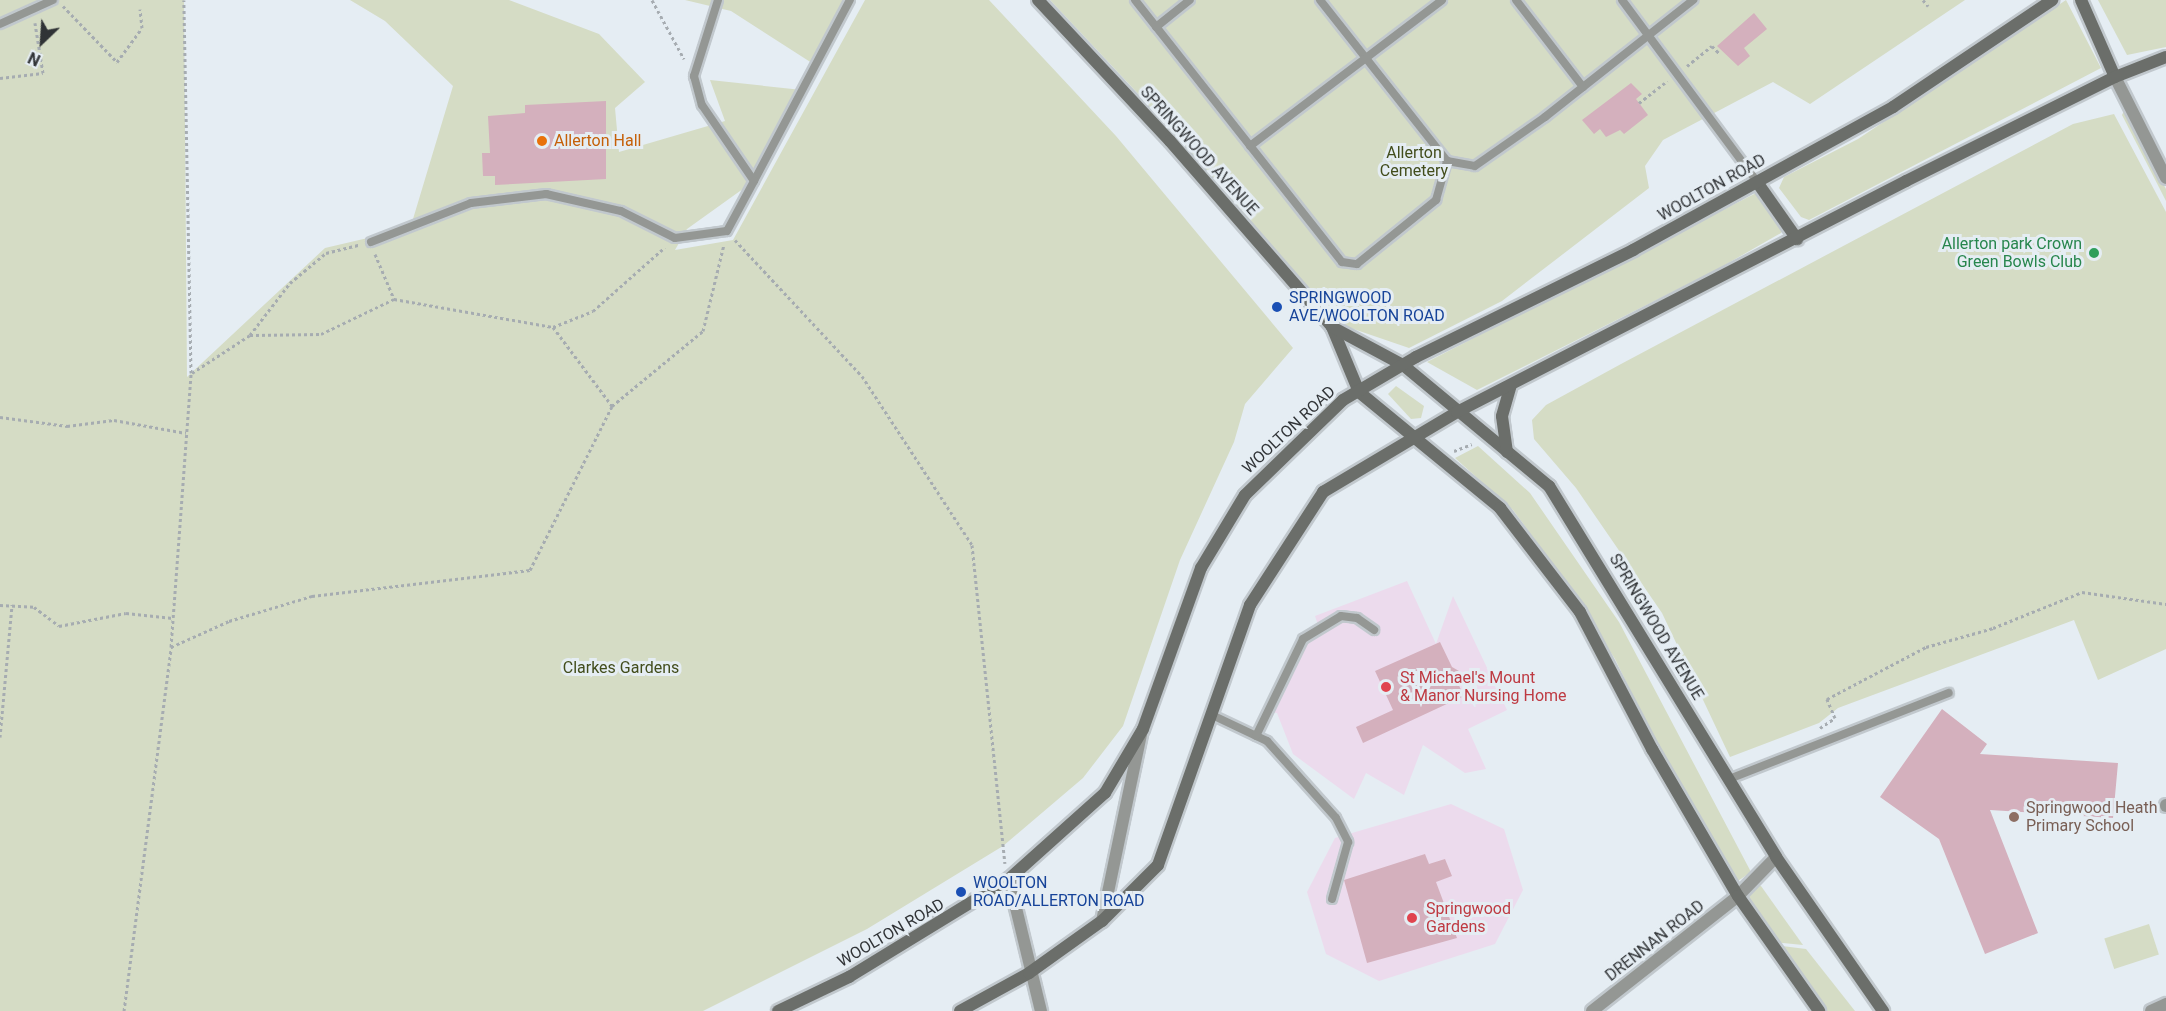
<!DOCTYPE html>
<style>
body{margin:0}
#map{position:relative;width:2166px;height:1011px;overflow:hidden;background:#e5edf3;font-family:Roboto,sans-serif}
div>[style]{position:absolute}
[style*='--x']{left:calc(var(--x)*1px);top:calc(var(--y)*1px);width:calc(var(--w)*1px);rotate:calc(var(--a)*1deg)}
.medical>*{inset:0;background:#ecdbed}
.green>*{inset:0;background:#d5dcc5;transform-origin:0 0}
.building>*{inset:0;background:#d4b0bd}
.path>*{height:3px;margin-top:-1.5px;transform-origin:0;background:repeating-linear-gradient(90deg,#a6acb1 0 3px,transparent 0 6px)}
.roads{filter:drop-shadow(2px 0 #c1c8cd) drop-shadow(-2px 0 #c1c8cd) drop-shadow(0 2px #c1c8cd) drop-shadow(0 -2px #c1c8cd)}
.lane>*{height:8px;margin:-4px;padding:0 4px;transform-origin:4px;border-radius:4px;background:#949794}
.street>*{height:12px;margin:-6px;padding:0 6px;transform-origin:6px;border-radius:6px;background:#949794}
.secondary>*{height:12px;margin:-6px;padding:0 6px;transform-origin:6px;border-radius:6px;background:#6b6e6a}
.dots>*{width:16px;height:16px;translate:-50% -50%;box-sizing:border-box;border:3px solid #e5edf3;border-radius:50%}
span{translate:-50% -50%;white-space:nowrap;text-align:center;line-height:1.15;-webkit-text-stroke:6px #e5edf3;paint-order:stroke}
.food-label{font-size:16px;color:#c56008}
.left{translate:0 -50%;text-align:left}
.street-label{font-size:16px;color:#303336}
.park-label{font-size:16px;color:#424d1c}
.leisure-label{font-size:16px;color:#27864d}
.right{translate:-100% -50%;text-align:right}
.transit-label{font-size:16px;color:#164399}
.health-label{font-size:16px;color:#be3a42}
.education-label{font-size:16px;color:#785e54}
.north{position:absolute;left:12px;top:12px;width:60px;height:60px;-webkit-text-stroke:4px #e5edf3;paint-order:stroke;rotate:205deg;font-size:16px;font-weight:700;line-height:24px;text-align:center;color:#303336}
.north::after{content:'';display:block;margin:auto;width:21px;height:27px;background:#303336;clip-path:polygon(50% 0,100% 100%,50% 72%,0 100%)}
</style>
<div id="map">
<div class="medical">
<div style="clip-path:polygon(1407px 581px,1436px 644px,1453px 596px,1507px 710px,1468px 729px,1486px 769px,1465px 773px,1423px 745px,1404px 795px,1366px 773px,1354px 799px,1293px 754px,1277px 713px,1269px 712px,1292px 659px,1320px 631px,1315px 616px)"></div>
<div style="clip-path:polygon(1451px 804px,1504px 829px,1523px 890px,1495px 944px,1379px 981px,1326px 954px,1307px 892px,1335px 838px)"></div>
</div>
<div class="green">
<div style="clip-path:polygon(0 0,184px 0,187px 377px,325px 248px,372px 237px,413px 219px,453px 86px,385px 21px,350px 0,509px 0,599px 34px,645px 82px,615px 108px,619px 152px,725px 121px,710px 80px,802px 90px,754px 181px,687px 229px,675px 250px,733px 240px,865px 0,989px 0,1116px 136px,1293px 348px,1245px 404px,1234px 442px,1180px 560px,1123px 726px,1083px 778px,1003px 846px,867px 929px,703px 1011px,0 1011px)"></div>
<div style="clip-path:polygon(685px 0,850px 0,815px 65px,731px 11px)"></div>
<div style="clip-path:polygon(1050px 0,1965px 0,1810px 104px,1773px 82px,1663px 140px,1645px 166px,1649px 188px,1502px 301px,1409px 348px,1336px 323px,1175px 133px)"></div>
<div style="clip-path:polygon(2066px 0,2101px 68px,1809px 220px,1801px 217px,1779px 188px,1784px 177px,1858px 139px)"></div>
<div style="clip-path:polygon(2098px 0,2166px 0,2166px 47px,2127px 55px)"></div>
<div style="clip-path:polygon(2124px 111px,2166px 189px,2166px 201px,2122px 115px)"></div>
<div style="clip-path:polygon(2114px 114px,2166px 212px,2166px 649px,2098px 680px,2074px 620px,1838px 708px,1819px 723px,1730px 757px,1662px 613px,1576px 488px,1534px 439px,1532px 420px,1546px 405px,1621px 364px,2073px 124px)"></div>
<div style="clip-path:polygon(1758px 192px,1784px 227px,1781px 233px,1716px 270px,1477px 390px,1427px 362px)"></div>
<div style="clip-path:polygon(1396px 386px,1424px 406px,1421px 418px,1411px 419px,1388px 394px)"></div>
<div style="clip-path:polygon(1478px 446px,1530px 493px,1619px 622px,1751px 872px,1735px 883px,1664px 759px,1615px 659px,1564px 579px,1513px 510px,1455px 458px)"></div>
<div style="clip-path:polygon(1759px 886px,1761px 886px,1803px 945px,1773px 942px,1744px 896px)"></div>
<div style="left:2149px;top:924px;width:32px;height:47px;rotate:72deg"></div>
<div style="clip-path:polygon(1774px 945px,1806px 949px,1855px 1011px,1826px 1011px)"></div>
</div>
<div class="building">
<div style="clip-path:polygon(1754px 13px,1767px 29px,1744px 48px,1750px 56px,1738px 66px,1717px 46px)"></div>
<div style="clip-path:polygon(1631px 83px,1642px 94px,1636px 99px,1648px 115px,1624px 134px,1620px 130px,1606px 137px,1600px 129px,1594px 134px,1582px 120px)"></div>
<div style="clip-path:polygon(606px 101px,606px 179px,495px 185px,495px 176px,483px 176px,482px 153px,490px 153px,488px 116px,525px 113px,525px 105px)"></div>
<div style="clip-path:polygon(1440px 642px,1452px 667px,1459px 671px,1455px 677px,1464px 696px,1363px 743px,1356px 727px,1393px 710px,1375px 671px)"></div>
<div style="clip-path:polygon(1942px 709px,1987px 744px,1980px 754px,2118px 763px,2113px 818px,1990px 810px,2038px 933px,1985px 954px,1939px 839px,1880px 797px)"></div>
<div style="clip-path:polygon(1425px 854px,1429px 864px,1445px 859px,1452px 876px,1436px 882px,1457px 938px,1367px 963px,1344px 880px)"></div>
</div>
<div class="path">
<div style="--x:652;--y:0;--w:67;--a:61.5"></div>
<div style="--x:1923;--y:0;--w:8;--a:50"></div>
<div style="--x:63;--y:6;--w:78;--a:46"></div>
<div style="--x:117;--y:62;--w:42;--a:-53.7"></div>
<div style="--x:142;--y:28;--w:19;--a:-96"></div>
<div style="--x:1687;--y:66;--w:32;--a:-39"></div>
<div style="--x:1712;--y:46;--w:10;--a:45"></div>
<div style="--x:0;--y:78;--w:43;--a:-6.6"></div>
<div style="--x:43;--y:73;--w:51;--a:-99.1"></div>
<div style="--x:1639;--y:103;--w:36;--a:-38"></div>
<div style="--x:735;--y:240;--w:186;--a:47"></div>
<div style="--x:862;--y:376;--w:202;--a:56.9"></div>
<div style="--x:972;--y:545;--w:320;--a:84.1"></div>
<div style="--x:375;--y:254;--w:49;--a:67.1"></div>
<div style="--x:553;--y:327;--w:43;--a:-21.8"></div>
<div style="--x:593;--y:311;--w:96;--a:-41.6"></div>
<div style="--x:250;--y:335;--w:66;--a:-52.4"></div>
<div style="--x:290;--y:283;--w:47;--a:-39.8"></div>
<div style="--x:326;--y:253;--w:34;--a:-14"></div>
<div style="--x:192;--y:373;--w:69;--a:-33.2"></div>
<div style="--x:250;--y:335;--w:71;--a:-0.8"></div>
<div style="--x:321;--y:334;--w:81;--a:-25.6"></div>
<div style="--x:394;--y:299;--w:161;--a:10"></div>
<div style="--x:553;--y:327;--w:99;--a:53.2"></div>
<div style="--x:0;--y:417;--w:68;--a:7.7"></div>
<div style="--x:67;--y:426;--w:47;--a:-7.3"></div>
<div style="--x:114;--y:420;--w:73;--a:10.2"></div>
<div style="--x:1454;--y:451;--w:19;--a:-21"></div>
<div style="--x:0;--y:605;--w:34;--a:3"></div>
<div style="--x:34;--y:607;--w:31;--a:37"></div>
<div style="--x:59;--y:626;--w:68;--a:-11"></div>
<div style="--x:126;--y:613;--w:47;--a:6.1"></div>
<div style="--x:171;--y:647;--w:64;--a:-24.1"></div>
<div style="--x:229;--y:621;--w:87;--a:-16.8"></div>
<div style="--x:312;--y:596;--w:220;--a:-6.8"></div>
<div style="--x:530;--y:570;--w:183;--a:-63.4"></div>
<div style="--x:612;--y:406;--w:118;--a:-39.5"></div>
<div style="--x:703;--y:331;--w:89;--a:-76.4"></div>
<div style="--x:1820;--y:728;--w:18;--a:-34"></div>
<div style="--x:1835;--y:718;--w:21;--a:-113"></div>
<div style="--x:1827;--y:699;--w:112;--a:-27.7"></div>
<div style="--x:1926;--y:647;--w:70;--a:-15.8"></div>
<div style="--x:1993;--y:628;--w:96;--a:-22"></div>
<div style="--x:2082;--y:592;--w:85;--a:8.1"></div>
<div style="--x:0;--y:737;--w:133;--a:-84.8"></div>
<div style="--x:124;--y:1011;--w:367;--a:-82.6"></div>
<div style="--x:171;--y:647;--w:275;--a:-85.8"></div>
<div style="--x:191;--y:373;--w:373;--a:-91.1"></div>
</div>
<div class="roads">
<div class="lane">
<div style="--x:718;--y:0;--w:80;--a:107.5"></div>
<div style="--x:694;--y:76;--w:30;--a:75"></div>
<div style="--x:702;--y:105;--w:92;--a:55.6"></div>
<div style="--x:754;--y:181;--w:205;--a:-62.1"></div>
<div style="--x:1135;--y:0;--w:334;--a:51.7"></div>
<div style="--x:1342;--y:262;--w:15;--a:8"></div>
<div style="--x:1357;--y:264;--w:102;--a:-39"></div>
<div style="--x:1436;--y:200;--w:41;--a:-74.2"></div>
<div style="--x:1320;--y:0;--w:205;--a:51.7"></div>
<div style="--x:1447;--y:161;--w:28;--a:10"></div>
<div style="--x:1475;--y:166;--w:85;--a:-35"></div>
<div style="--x:1545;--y:117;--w:189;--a:-38.3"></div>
<div style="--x:1516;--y:0;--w:110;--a:52.4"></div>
<div style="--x:1622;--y:0;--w:227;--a:53.4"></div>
<div style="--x:0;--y:24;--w:58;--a:-24.4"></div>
<div style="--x:1156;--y:27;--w:43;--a:-38.5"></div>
<div style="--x:1250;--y:146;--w:241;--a:-37.2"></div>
<div style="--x:371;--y:242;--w:107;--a:-21.3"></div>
<div style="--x:471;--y:203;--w:76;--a:-6.8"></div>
<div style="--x:546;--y:194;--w:77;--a:12.8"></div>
<div style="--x:621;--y:211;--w:60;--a:26.6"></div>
<div style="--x:675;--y:238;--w:52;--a:-7.7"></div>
<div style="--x:727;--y:231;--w:57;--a:-61.6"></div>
<div style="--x:1212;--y:715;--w:61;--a:25.3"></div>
<div style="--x:1267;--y:741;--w:103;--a:48.1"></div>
<div style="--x:1336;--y:818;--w:27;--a:63"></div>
<div style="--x:1348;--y:842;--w:59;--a:105.7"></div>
<div style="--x:1256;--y:736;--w:108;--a:-64.1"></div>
<div style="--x:1303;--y:639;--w:44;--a:-31.2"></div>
<div style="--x:1341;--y:616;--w:16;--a:7"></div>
<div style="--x:1357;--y:618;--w:21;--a:35"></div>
<div style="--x:1729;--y:779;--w:236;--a:-21.4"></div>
</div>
<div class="street">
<div style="--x:2115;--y:77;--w:113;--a:63.2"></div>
<div style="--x:2166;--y:805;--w:1;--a:90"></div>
<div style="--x:1009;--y:879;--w:136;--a:76.4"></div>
<div style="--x:1102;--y:921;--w:191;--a:-78.2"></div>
<div style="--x:1592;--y:1011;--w:186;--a:-38.2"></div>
<div style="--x:1738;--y:896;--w:54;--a:-45.7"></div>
<div style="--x:2151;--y:1011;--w:17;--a:-25"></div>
</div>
<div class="secondary">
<div style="--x:1038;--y:0;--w:193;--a:46.9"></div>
<div style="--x:1170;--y:141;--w:247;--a:48.9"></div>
<div style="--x:1332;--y:327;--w:70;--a:67.4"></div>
<div style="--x:1359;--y:392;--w:183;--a:39.4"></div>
<div style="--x:1500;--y:508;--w:131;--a:52.4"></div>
<div style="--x:1580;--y:612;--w:155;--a:62.3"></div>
<div style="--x:1652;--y:749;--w:170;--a:59.7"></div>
<div style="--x:1738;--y:896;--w:141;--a:54.8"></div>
<div style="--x:2081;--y:0;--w:84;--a:66.2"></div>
<div style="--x:1757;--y:182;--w:70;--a:54.9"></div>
<div style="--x:1332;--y:327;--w:81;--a:28.2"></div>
<div style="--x:1403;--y:365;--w:190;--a:39.7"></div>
<div style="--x:1549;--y:486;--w:435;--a:58.5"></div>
<div style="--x:1776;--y:857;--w:188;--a:55.2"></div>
<div style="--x:1507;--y:452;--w:36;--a:-98"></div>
<div style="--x:1502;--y:416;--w:32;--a:-74"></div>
<div style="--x:778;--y:1011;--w:79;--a:-25.6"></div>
<div style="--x:849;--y:977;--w:188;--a:-31.5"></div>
<div style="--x:1009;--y:879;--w:129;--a:-41.9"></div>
<div style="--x:1105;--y:793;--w:74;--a:-59.3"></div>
<div style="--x:1143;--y:729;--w:171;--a:-70.2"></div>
<div style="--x:1201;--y:568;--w:85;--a:-58.9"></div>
<div style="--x:1245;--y:495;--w:136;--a:-44.1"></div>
<div style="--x:1343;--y:400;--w:85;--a:-30.5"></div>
<div style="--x:1416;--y:357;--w:242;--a:-26.2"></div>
<div style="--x:1633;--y:250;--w:297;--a:-28.8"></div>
<div style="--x:1893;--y:107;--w:192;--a:-33.9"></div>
<div style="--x:960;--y:1011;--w:79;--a:-28.8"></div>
<div style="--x:1029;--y:973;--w:90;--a:-35.5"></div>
<div style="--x:1102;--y:921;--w:79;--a:-45"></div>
<div style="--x:1158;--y:865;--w:276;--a:-70.5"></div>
<div style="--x:1250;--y:605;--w:135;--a:-57.1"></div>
<div style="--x:1323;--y:492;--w:156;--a:-30.8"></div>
<div style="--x:1457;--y:412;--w:505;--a:-27.22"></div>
<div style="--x:1906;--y:181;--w:233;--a:-26.5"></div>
<div style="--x:2115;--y:77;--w:55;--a:-21.4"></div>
</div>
</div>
<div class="dots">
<div style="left:542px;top:141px;background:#e8710a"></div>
<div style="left:2094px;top:253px;background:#2e9e5b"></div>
<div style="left:1277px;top:307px;background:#1a4fb4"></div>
<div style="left:1386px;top:687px;background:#e0444e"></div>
<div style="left:2014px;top:817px;background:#8d6e63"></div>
<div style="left:961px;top:892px;background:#1a4fb4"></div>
<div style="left:1412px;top:918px;background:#e0444e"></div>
</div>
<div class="food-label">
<span class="left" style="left:554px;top:141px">Allerton Hall</span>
</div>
<div class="street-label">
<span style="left:1199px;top:151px;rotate:48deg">SPRINGWOOD AVENUE</span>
<span style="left:1712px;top:188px;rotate:-29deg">WOOLTON ROAD</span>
<span style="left:1289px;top:430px;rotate:-43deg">WOOLTON ROAD</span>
<span style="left:1656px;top:627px;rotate:59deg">SPRINGWOOD AVENUE</span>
<span style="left:891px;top:933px;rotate:-30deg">WOOLTON ROAD</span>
<span style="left:1655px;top:941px;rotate:-38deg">DRENNAN ROAD</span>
</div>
<div class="park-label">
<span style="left:1414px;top:162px">Allerton<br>Cemetery</span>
<span style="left:621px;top:668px">Clarkes Gardens</span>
</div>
<div class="leisure-label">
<span class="right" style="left:2082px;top:253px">Allerton park Crown<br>Green Bowls Club</span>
</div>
<div class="transit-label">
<span class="left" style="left:1289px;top:307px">SPRINGWOOD<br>AVE/WOOLTON ROAD</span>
<span class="left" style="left:973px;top:892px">WOOLTON<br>ROAD/ALLERTON ROAD</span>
</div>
<div class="health-label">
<span class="left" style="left:1400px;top:687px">St Michael's Mount<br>&amp; Manor Nursing Home</span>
<span class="left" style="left:1426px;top:918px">Springwood<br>Gardens</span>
</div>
<div class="education-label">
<span class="left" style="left:2026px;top:817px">Springwood Heath<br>Primary School</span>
</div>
<div class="north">N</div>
</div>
